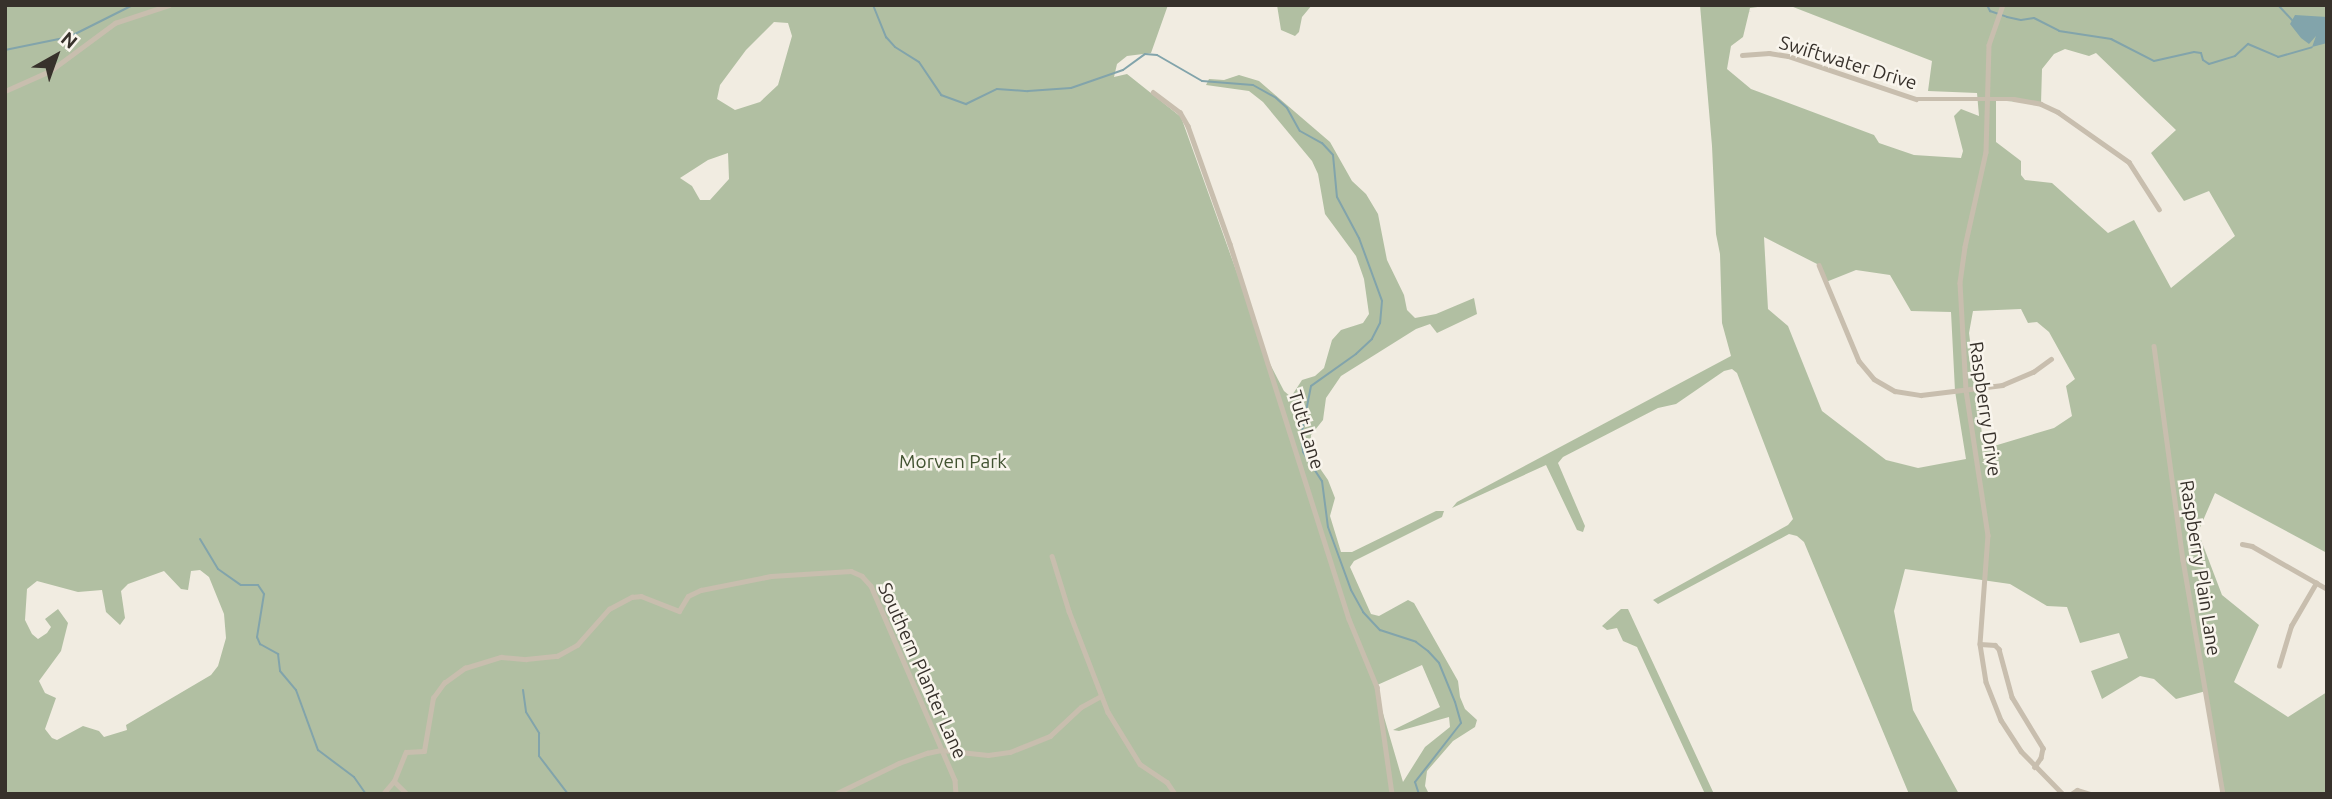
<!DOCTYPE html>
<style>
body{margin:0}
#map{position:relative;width:2332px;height:799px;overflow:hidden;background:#f1ece1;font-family:Ubuntu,sans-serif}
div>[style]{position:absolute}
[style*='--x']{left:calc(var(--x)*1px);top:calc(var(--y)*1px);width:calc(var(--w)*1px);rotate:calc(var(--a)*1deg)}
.green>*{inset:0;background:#b1bfa2}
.water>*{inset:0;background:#82a4ab}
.stream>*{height:2px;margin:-1px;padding:0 1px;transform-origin:1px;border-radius:1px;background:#82a4ab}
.minor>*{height:4.5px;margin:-2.25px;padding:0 2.25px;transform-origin:2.25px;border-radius:2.25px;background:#c8beae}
span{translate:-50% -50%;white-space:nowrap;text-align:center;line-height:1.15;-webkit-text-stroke:5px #f9f5ed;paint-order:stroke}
.street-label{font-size:19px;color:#37312b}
.park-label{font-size:19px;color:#425331}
.frame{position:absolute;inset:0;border:7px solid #37312b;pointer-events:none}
.north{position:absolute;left:21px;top:21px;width:70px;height:70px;-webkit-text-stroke:5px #f9f5ed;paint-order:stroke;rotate:40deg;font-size:19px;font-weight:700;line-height:28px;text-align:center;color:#37312b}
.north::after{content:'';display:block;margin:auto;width:24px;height:32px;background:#37312b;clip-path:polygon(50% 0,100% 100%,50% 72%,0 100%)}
</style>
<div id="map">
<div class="green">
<div style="clip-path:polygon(evenodd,5px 5px,1168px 5px,1151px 53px,1127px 56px,1117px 64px,1114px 77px,1127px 74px,1181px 117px,1269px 362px,1284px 391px,1291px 397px,1302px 380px,1315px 376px,1324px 368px,1332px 340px,1341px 330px,1363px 323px,1369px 314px,1364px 279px,1356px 256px,1325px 214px,1318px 174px,1312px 161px,1263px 102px,1249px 91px,1206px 85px,1209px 79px,1224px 80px,1239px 75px,1259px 81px,1330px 142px,1352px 181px,1366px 194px,1378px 214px,1387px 260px,1404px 295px,1407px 310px,1415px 318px,1436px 314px,1474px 298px,1477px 314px,1437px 333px,1430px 324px,1416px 329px,1341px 376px,1326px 398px,1323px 420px,1311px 435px,1310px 454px,1328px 480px,1335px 498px,1330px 516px,1341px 552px,1352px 552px,1436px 511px,1444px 511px,1442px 517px,1354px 561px,1350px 567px,1371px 614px,1379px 616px,1408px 600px,1414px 603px,1458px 681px,1460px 697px,1465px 709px,1477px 720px,1475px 727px,1453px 741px,1427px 771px,1425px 786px,1429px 794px,5px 794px,5px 5px,774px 22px,788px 23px,792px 36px,778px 85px,760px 102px,735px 110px,717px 99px,720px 85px,746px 50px,774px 22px,5px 5px,728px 153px,729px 179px,710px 200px,700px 200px,692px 186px,680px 178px,708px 160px,728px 153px,5px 5px,200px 570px,209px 577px,224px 614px,226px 638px,218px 666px,211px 675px,126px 725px,127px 730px,104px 737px,99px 731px,83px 726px,57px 740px,52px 738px,45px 729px,56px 698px,45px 693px,39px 681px,61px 651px,68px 623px,58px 609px,45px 619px,51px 627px,47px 633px,38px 639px,32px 634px,25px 620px,27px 589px,37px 581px,78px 592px,102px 590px,106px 612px,120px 625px,125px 618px,121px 591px,128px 584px,164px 571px,181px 589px,188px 590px,191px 571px,200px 570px,5px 5px,1422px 665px,1440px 707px,1393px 730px,1399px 731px,1449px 717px,1450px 727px,1425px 747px,1403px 782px,1375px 686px,1422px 665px)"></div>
<div style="clip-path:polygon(1277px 5px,1312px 5px,1302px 17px,1299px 32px,1295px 36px,1281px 30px)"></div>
<div style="clip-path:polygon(evenodd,1700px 5px,1773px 5px,1750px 8px,1743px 37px,1731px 46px,1727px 69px,1751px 89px,1874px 135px,1879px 143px,1914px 155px,1961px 158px,1963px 151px,1954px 116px,1961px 109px,1979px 116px,1977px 93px,1928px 91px,1932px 61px,1788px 5px,2327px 5px,2327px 553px,2215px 493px,2198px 532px,2222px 595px,2259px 625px,2234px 682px,2288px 717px,2327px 692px,2327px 794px,2223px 794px,2206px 691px,2176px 699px,2154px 679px,2140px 676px,2102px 699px,2091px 671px,2128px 658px,2119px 633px,2080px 643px,2067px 607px,2047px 606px,2010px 584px,1905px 569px,1894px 611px,1913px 710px,1959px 794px,1909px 794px,1804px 542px,1797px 536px,1789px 534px,1658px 604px,1653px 600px,1788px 525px,1793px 519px,1737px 373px,1732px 369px,1724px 371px,1676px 404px,1658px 408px,1563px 457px,1558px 463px,1585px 526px,1583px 532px,1577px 530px,1546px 465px,1452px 508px,1457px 502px,1731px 356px,1722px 323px,1720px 254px,1716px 234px,1712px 146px,1700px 5px,2065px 49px,2089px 56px,2096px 53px,2176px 130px,2151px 153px,2184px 201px,2209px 191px,2235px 236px,2171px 288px,2134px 220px,2108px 233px,2052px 183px,2025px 180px,2021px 175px,2021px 161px,1996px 142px,1996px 100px,2041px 104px,2042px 69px,2054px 54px,2065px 49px,1700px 5px,1764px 237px,1819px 265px,1826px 282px,1856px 270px,1890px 275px,1911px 311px,1951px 312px,1955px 391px,1966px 459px,1918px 468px,1886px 460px,1822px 411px,1788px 326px,1768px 309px,1764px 237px,1700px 5px,2021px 309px,2028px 323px,2037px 322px,2049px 332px,2075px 379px,2066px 386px,2072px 416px,2054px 428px,1984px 449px,1969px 333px,1973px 311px,2021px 309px)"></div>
<div style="clip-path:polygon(1621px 609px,1628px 609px,1714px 794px,1705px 794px,1637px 647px,1623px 641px,1617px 628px,1607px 630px,1602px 626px)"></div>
</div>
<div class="water">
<div style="clip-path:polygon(2295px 15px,2327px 17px,2327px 43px,2312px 47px,2316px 36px,2309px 44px,2301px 38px,2290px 24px)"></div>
</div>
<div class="stream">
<div style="--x:873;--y:5;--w:35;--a:68"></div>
<div style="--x:886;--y:37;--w:13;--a:48"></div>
<div style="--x:895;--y:47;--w:28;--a:32"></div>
<div style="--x:919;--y:62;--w:40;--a:56"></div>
<div style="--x:941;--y:95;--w:27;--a:20"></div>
<div style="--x:966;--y:104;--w:34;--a:-26"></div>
<div style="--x:997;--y:89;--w:31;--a:4"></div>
<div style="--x:1028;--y:91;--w:43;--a:-4"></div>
<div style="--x:1071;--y:88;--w:55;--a:-19.1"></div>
<div style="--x:1123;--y:70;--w:27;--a:-36"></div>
<div style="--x:1145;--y:54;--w:12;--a:5"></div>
<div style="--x:1157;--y:55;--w:52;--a:30"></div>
<div style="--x:1202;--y:81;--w:51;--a:4.5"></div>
<div style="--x:1253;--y:85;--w:26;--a:29"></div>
<div style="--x:1276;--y:98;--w:15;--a:42"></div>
<div style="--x:1287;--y:108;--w:26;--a:61"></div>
<div style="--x:1300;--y:131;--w:25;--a:29"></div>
<div style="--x:1322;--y:143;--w:16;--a:47"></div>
<div style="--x:1333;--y:155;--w:42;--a:84.6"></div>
<div style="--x:1337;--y:197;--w:47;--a:61.8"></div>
<div style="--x:1359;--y:238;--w:67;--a:69.9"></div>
<div style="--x:1382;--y:301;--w:22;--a:95"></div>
<div style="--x:1380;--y:323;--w:18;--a:117"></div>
<div style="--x:1372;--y:339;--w:22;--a:137"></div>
<div style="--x:1356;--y:354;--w:55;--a:144.6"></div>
<div style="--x:1311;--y:386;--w:52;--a:101.1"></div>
<div style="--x:1301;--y:437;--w:15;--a:82"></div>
<div style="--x:1303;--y:452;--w:35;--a:57"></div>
<div style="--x:1322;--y:481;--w:46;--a:82.6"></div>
<div style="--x:1328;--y:527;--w:67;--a:69.9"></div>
<div style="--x:1351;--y:590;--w:25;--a:61"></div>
<div style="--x:1363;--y:612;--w:25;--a:47"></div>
<div style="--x:1380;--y:630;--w:38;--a:18"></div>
<div style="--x:1416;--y:642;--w:15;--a:37"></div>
<div style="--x:1428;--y:651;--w:16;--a:47"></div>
<div style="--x:1439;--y:663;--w:42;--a:67.7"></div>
<div style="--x:1455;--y:702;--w:22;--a:74"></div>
<div style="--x:1461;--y:723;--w:75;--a:127.9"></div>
<div style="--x:1415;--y:782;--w:13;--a:72"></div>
<div style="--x:1987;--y:5;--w:7;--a:63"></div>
<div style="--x:1990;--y:11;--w:18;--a:19"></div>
<div style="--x:2007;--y:17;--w:14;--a:12"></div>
<div style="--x:2021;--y:20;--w:13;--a:-9"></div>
<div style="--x:2034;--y:18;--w:28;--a:27"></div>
<div style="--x:2059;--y:31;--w:53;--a:8.7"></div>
<div style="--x:2111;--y:39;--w:48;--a:27.1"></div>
<div style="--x:2154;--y:61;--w:41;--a:-12.7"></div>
<div style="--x:2194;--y:52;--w:7;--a:8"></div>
<div style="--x:2201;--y:53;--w:7;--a:74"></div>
<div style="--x:2203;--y:60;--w:7;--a:34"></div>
<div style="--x:2209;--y:64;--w:27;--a:-17"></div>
<div style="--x:2235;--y:56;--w:18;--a:-43"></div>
<div style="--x:2248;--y:44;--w:33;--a:23"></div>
<div style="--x:2278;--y:57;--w:35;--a:-16"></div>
<div style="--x:2278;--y:5;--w:21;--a:47"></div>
<div style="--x:5;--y:50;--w:65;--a:-11.5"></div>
<div style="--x:69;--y:37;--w:72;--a:-26.6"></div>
<div style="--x:200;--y:539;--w:35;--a:59"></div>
<div style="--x:218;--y:569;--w:28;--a:35"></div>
<div style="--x:241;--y:585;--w:17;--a:0"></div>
<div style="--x:258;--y:585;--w:11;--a:56"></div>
<div style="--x:264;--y:594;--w:44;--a:99.2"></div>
<div style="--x:257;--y:637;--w:8;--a:67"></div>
<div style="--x:260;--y:644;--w:21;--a:29"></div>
<div style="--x:278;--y:654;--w:17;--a:83"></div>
<div style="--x:280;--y:671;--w:25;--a:50"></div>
<div style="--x:296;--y:690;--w:64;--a:69.9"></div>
<div style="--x:318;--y:750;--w:45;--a:36.9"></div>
<div style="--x:354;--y:777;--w:21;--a:55"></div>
<div style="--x:523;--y:690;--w:22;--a:82"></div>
<div style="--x:526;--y:712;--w:25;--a:58"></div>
<div style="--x:539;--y:733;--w:23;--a:90"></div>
<div style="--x:539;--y:756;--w:48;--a:52.7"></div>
</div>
<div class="minor">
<div style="--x:2003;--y:5;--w:42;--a:109.3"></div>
<div style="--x:1989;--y:45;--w:107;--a:91.6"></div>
<div style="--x:1986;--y:152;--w:97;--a:102.5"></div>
<div style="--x:1965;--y:247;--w:36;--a:98"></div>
<div style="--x:1960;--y:283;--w:107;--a:86.8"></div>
<div style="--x:1966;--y:390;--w:147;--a:81.4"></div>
<div style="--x:1988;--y:535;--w:109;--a:94.2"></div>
<div style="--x:1980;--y:644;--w:38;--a:81"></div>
<div style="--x:1986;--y:682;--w:41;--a:68.5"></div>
<div style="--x:2001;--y:720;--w:37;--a:57"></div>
<div style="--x:2021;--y:751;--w:60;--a:45.7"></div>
<div style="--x:1742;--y:55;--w:27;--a:-4"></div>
<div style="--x:1769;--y:53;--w:19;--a:9"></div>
<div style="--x:1788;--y:56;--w:135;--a:18.6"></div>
<div style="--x:1916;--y:99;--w:98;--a:0"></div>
<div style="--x:2014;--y:99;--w:27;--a:10"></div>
<div style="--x:2041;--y:104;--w:19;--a:25"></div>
<div style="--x:2058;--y:112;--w:87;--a:35.2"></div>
<div style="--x:2129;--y:162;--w:56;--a:57.4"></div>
<div style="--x:5;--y:91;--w:49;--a:-24"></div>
<div style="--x:50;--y:71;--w:81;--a:-36.4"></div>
<div style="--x:115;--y:23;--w:57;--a:-18.4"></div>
<div style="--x:1153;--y:92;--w:34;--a:37"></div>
<div style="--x:1180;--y:112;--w:16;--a:60"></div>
<div style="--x:1188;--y:126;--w:125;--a:70.4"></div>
<div style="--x:1230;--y:244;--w:393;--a:72.4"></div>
<div style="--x:1349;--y:619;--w:74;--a:67.6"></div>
<div style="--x:1377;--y:687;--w:108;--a:82"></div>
<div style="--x:1819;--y:265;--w:104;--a:67.4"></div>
<div style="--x:1859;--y:361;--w:23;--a:50"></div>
<div style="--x:1874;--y:379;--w:24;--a:30"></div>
<div style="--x:1895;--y:391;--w:26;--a:9"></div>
<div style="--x:1921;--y:395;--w:82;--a:-7"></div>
<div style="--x:2002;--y:385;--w:34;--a:-23"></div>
<div style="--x:2033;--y:372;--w:22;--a:-36"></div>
<div style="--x:2154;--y:346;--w:216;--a:82.3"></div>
<div style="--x:2183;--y:560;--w:237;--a:80.3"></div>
<div style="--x:2242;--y:544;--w:10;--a:11"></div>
<div style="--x:2252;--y:546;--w:86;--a:29.8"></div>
<div style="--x:1052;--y:556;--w:58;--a:72.8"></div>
<div style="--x:1069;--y:611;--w:108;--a:68.9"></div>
<div style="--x:1108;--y:712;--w:61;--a:58.4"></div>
<div style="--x:1140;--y:764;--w:32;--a:34"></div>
<div style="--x:1167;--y:782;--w:14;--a:56"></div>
<div style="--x:1980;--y:644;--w:15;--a:4"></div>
<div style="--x:1995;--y:645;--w:6;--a:45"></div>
<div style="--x:1999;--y:649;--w:50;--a:74.8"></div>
<div style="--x:2012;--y:697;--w:60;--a:58.7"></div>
<div style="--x:2043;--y:748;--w:10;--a:101"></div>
<div style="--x:2041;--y:758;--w:11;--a:124"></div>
<div style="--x:2279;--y:666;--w:42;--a:-73.3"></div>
<div style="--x:2291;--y:626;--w:50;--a:-59.8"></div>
<div style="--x:394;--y:781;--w:18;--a:45"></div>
<div style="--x:383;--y:794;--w:17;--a:-50"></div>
<div style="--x:394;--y:781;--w:31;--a:-68"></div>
<div style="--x:406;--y:752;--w:18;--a:-3"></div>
<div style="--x:424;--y:751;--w:54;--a:-80.4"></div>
<div style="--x:433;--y:698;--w:19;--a:-54"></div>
<div style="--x:444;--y:683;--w:26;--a:-36"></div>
<div style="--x:465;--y:668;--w:38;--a:-17"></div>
<div style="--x:501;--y:657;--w:25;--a:5"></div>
<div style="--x:526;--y:659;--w:31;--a:-6"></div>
<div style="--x:557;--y:656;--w:23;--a:-29"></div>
<div style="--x:577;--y:645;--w:48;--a:-48.4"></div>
<div style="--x:609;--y:609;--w:26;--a:-28"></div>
<div style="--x:632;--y:597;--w:9;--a:-6"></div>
<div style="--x:641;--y:596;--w:41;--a:21.5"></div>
<div style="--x:679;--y:611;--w:17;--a:-59"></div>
<div style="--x:688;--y:596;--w:14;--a:-25"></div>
<div style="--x:701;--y:590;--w:71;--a:-11.3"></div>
<div style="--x:771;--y:576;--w:80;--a:-3.6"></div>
<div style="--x:851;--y:571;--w:12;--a:24"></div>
<div style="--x:862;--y:576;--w:13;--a:48"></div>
<div style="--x:871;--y:586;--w:211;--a:66.6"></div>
<div style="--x:955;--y:780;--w:14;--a:86"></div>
<div style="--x:835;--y:794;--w:71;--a:-25.8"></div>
<div style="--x:899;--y:763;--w:30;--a:-20"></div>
<div style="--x:927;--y:753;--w:14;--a:-12"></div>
<div style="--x:941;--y:750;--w:47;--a:6.1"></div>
<div style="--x:988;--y:755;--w:22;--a:-8"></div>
<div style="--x:1010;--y:752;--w:43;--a:-21.8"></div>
<div style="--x:1050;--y:736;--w:42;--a:-43.1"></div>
<div style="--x:1081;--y:707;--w:23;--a:-29"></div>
<div style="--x:2071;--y:794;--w:7;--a:-34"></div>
<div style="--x:2077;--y:790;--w:14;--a:17"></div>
</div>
<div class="street-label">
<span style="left:1848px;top:63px;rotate:17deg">Swiftwater Drive</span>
<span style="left:1985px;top:409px;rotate:82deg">Raspberry Drive</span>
<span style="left:1306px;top:430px;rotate:73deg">Tutt Lane</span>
<span style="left:2200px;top:568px;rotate:81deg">Raspberry Plain Lane</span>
<span style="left:922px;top:671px;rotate:66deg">Southern Planter Lane</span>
</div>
<div class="park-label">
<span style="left:953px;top:462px">Morven Park</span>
</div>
<div class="frame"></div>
<div class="north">N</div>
</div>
